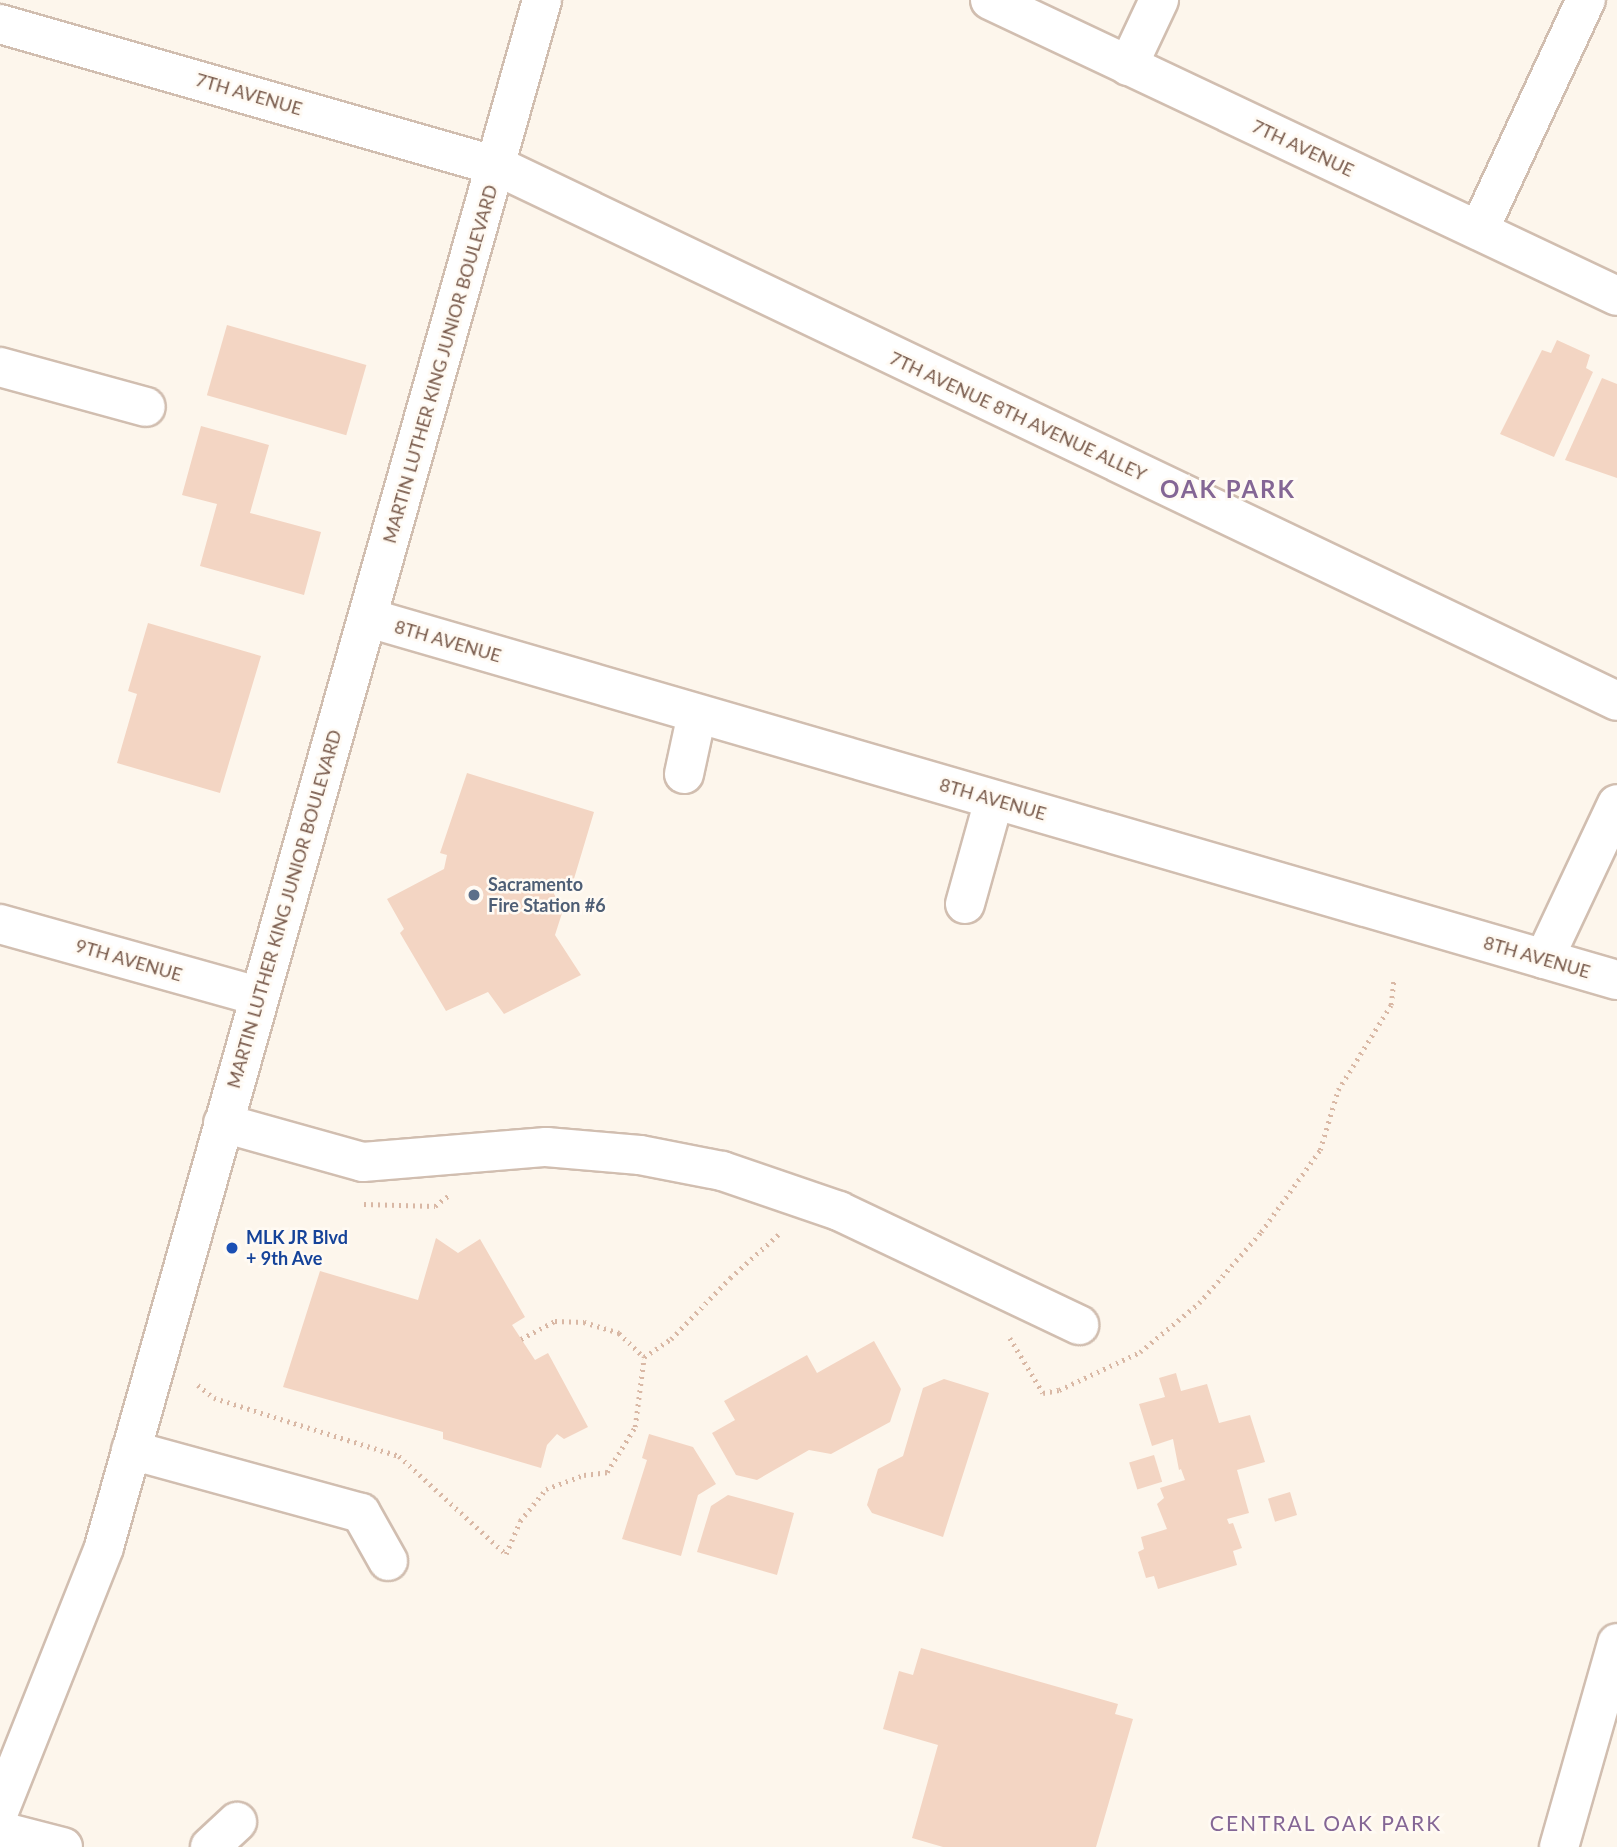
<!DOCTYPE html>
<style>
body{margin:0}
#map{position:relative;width:1617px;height:1847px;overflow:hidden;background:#fdf6ec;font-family:Lato,sans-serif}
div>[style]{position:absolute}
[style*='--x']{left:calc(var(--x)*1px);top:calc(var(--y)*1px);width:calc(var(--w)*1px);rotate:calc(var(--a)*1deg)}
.building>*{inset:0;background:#f3d5c3;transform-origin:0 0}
.path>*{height:4.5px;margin-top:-2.25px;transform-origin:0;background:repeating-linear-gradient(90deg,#d9b8a5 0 2px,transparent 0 7px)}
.roads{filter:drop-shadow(2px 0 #d1beb0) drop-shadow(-2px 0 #d1beb0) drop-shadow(0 2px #d1beb0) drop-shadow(0 -2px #d1beb0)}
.minor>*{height:38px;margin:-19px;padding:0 19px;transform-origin:19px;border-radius:19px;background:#fff}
.dots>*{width:19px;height:19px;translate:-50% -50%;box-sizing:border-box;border:4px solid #fffaf3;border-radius:50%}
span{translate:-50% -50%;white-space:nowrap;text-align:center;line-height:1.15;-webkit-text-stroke:5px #fffaf3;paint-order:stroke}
.street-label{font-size:18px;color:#7a5c4d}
.service-label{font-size:18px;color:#4e5e75;font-weight:700}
.left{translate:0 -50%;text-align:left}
.transit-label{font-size:18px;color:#164399;font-weight:700}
.quarter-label{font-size:21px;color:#846695;letter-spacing:2px}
.district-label{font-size:24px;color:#846695;font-weight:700;letter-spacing:2px}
</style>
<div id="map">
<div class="building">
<div style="left:227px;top:325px;width:145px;height:73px;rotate:16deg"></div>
<div style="clip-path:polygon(1557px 340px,1590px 355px,1586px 368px,1593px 372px,1554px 457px,1500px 434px,1542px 350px,1551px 353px)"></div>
<div style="clip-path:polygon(1602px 378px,1617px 384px,1617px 478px,1565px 460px)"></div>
<div style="clip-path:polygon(201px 426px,269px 445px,250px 513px,321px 532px,304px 595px,200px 566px,217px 504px,182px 495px)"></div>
<div style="clip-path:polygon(148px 623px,261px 656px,220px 793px,117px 763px,137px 694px,128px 691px)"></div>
<div style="clip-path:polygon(467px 773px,594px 812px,570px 892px,549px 885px,563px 910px,555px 935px,581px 975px,504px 1014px,488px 992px,446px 1011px,400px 933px,404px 929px,387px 899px,444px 869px,447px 855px,440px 853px)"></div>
<div style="clip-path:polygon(436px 1238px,458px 1253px,480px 1239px,525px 1317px,512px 1325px,535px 1360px,548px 1353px,588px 1427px,564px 1439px,557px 1434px,547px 1445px,541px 1468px,443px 1439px,443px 1432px,283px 1387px,320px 1271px,418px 1300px)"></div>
<div style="clip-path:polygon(874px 1341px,901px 1389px,890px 1422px,831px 1454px,809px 1450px,757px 1480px,736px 1475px,712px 1433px,735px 1420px,724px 1401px,807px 1355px,817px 1373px)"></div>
<div style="clip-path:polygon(1176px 1373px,1181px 1391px,1207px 1384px,1219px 1423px,1250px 1415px,1265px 1462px,1237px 1470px,1249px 1513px,1227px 1519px,1229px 1524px,1233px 1523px,1242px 1548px,1233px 1551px,1237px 1565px,1158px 1589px,1154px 1576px,1146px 1578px,1138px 1552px,1144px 1549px,1141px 1537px,1167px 1529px,1157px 1504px,1164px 1498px,1160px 1488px,1185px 1480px,1181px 1469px,1179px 1470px,1173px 1439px,1152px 1446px,1139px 1404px,1165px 1397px,1159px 1378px)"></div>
<div style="clip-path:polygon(944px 1379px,989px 1393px,943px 1537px,872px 1513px,867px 1505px,878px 1469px,903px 1456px,923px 1388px)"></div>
<div style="clip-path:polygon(649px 1434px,693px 1447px,716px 1484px,698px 1495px,681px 1556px,622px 1539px,647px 1460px,642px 1458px)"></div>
<div style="left:1154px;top:1455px;width:28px;height:26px;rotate:73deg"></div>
<div style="left:1290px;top:1492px;width:24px;height:23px;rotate:73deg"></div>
<div style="clip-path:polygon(728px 1495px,794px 1513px,777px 1575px,697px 1552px,711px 1506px)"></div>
<div style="clip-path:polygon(921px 1648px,1118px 1704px,1115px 1714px,1133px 1719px,1096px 1847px,943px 1847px,912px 1838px,938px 1745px,883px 1729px,899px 1671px,913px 1675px)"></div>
</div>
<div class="path">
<div style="--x:364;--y:1204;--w:71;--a:1.6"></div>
<div style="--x:435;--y:1206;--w:18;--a:-38"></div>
<div style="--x:1010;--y:1338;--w:64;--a:59"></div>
<div style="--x:1043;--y:1393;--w:16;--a:-11"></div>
<div style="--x:1059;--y:1390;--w:89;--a:-25.1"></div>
<div style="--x:1140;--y:1352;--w:77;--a:-39.7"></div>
<div style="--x:1199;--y:1303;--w:94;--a:-48.9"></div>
<div style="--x:1261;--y:1232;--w:101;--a:-54.3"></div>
<div style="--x:1320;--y:1150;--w:63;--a:-73.3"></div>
<div style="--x:1338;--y:1090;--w:100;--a:-58.1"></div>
<div style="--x:1391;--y:1005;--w:27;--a:-84"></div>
<div style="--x:521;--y:1339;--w:38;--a:-28"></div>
<div style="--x:555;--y:1321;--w:29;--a:2"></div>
<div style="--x:584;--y:1322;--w:37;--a:17"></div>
<div style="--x:619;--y:1333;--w:35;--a:44"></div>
<div style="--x:198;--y:1385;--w:21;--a:39"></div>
<div style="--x:214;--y:1398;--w:194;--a:17.4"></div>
<div style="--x:399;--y:1456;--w:145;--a:42.5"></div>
<div style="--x:506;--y:1554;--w:36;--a:-67"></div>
<div style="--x:520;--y:1521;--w:41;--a:-50.9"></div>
<div style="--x:546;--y:1489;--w:40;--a:-20.2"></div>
<div style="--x:584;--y:1475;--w:23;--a:-7"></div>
<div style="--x:607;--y:1472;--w:53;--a:-58.1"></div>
<div style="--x:635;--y:1427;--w:71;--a:-82.7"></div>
<div style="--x:644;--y:1357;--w:32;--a:-34"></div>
<div style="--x:671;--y:1339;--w:85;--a:-46"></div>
<div style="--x:730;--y:1278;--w:69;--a:-42"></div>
</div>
<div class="roads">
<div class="minor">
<div style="--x:990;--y:0;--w:693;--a:25.27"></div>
<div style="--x:0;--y:24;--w:517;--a:15.95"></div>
<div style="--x:497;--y:166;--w:1241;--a:25.53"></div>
<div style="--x:1128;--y:66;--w:73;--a:-64.8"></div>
<div style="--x:1479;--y:230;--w:254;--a:-65.1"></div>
<div style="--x:0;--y:367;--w:151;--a:15.3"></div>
<div style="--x:369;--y:618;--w:1299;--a:16.18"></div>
<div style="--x:684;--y:774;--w:61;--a:-77.8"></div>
<div style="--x:965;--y:904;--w:108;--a:-74.4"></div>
<div style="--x:0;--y:924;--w:268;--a:15.6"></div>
<div style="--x:1544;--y:959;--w:171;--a:-64.8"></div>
<div style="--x:223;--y:1123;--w:145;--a:15.6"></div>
<div style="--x:363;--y:1162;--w:184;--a:-4.7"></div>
<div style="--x:546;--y:1147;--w:94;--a:4.9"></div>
<div style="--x:640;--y:1155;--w:84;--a:11"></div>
<div style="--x:722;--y:1171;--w:124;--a:18.9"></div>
<div style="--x:839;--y:1211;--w:266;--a:25.4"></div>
<div style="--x:131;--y:1450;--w:238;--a:15.3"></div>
<div style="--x:361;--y:1513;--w:55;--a:60.6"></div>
<div style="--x:0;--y:1809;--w:282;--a:-68.3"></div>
<div style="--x:104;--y:1547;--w:1608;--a:-74.19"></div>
<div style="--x:0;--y:1831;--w:65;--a:14.3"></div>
<div style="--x:210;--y:1847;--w:37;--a:-43"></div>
<div style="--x:1559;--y:1847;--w:212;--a:-74.1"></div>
</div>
</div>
<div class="dots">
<div style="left:474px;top:895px;background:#5c6f8a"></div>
<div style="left:232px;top:1248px;background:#1a4fb4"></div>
</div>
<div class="street-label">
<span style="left:249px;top:94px;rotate:16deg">7TH AVENUE</span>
<span style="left:1303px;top:148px;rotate:25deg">7TH AVENUE</span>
<span style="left:440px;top:364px;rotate:-74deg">MARTIN LUTHER KING JUNIOR BOULEVARD</span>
<span style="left:1018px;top:416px;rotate:25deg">7TH AVENUE 8TH AVENUE ALLEY</span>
<span style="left:448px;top:641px;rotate:16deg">8TH AVENUE</span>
<span style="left:993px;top:799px;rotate:16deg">8TH AVENUE</span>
<span style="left:284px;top:909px;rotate:-74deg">MARTIN LUTHER KING JUNIOR BOULEVARD</span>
<span style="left:1537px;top:957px;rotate:16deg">8TH AVENUE</span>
<span style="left:129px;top:960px;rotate:16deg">9TH AVENUE</span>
</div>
<div class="service-label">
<span class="left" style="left:488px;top:895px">Sacramento<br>Fire Station #6</span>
</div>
<div class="transit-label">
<span class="left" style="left:246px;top:1248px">MLK JR Blvd<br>+ 9th Ave</span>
</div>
<div class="quarter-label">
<span style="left:1326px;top:1823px">CENTRAL OAK PARK</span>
</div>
<div class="district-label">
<span style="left:1228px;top:489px">OAK PARK</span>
</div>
</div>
